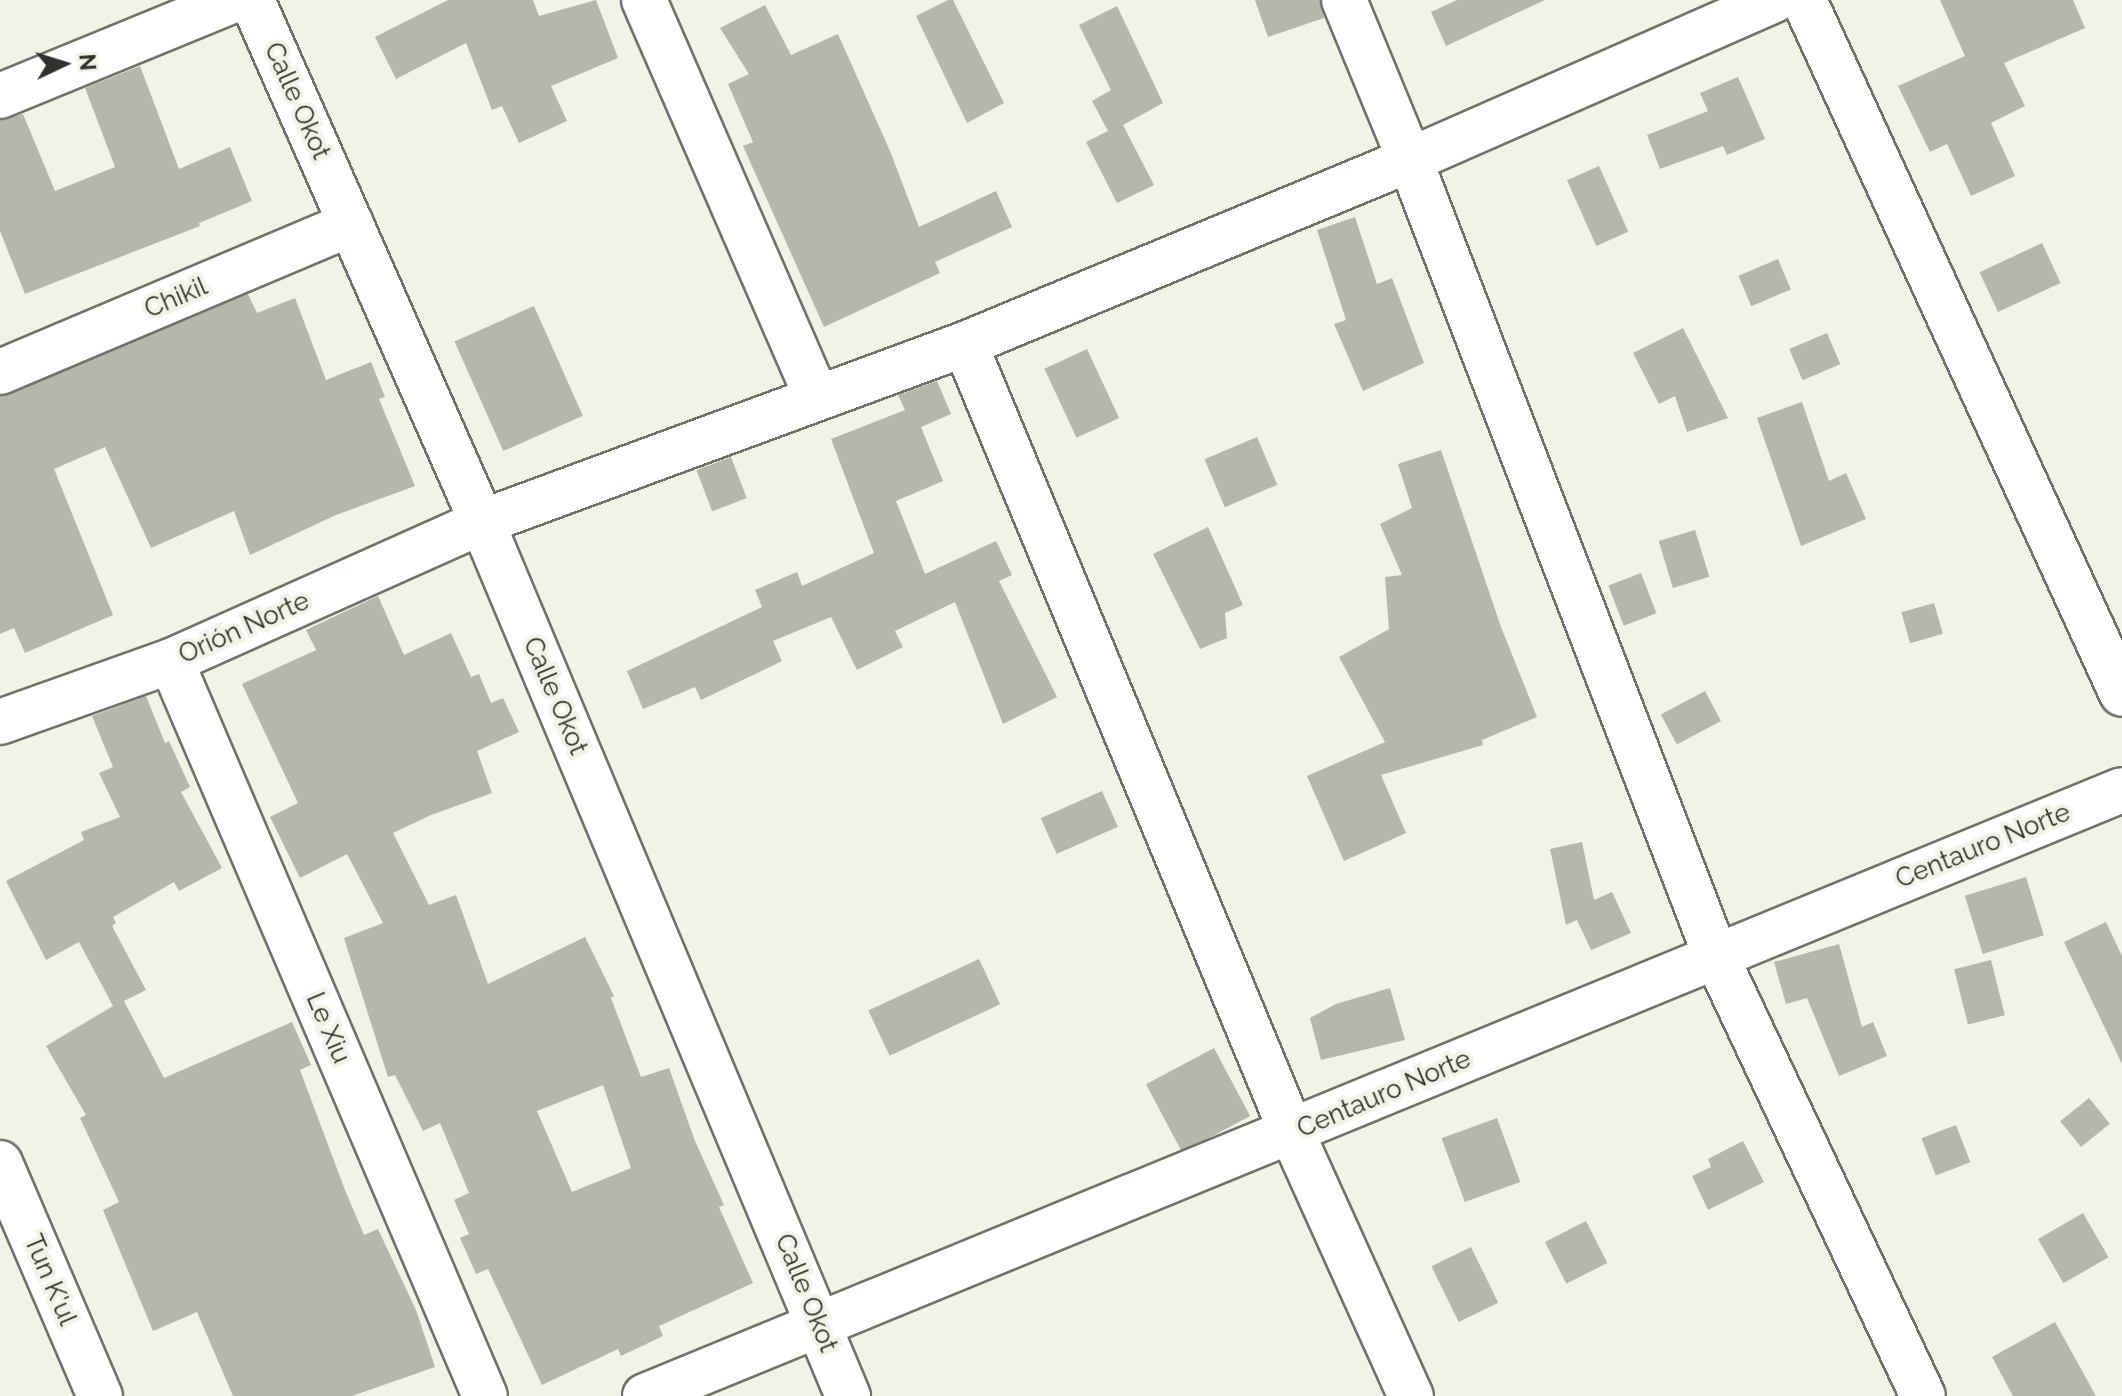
<!DOCTYPE html>
<meta charset="utf-8">
<style>
body{margin:0}
#map{position:relative;width:2122px;height:1396px;overflow:hidden;background:#f3f2e7;font-family:Raleway,sans-serif}
div>[style]{position:absolute}
[style*='--x']{left:calc(var(--x)*1px);top:calc(var(--y)*1px);width:calc(var(--w)*1px);rotate:calc(var(--a)*1deg)}
.building>*{inset:0;background:#b7b6ac;transform-origin:0 0}
.roads{filter:drop-shadow(2px 0 #727168) drop-shadow(-2px 0 #727168) drop-shadow(0 2px #727168) drop-shadow(0 -2px #727168)}
.minor>*{height:44px;margin:-22px;padding:0 22px;transform-origin:22px;border-radius:22px;background:#fff}
span{translate:-50% -50%;white-space:nowrap;text-align:center;line-height:1.15;-webkit-text-stroke:8px #f3f2e7;paint-order:stroke}
.street-label{font-size:26px;color:#31302c}
.north{position:absolute;left:24px;top:24px;width:80px;height:80px;-webkit-text-stroke:6px #f3f2e7;paint-order:stroke;rotate:86deg;font-size:22px;font-weight:700;line-height:32px;text-align:center;color:#31302c}
.north::after{content:'';display:block;margin:auto;width:28px;height:36px;background:#31302c;clip-path:polygon(50% 0,100% 100%,50% 72%,0 100%)}
</style>
<div id="map">
<div class="building">
<div style="clip-path:polygon(448px 0,533px 0,539px 16px,596px 0,618px 58px,551px 86px,567px 121px,519px 143px,502px 106px,492px 110px,466px 43px,396px 79px,375px 37px)"></div>
<div style="clip-path:polygon(948px 0,953px 0,1004px 103px,967px 123px,916px 16px)"></div>
<div style="clip-path:polygon(1255px 0,1320px 0,1324px 18px,1268px 37px)"></div>
<div style="clip-path:polygon(1457px 0,1545px 0,1446px 46px,1431px 12px)"></div>
<div style="clip-path:polygon(1940px 0,2073px 0,2085px 28px,2004px 63px,2025px 106px,1991px 123px,2015px 176px,1971px 196px,1947px 144px,1930px 152px,1898px 86px,1965px 56px)"></div>
<div style="clip-path:polygon(765px 5px,791px 55px,838px 34px,890px 151px,919px 227px,996px 191px,1012px 227px,935px 262px,940px 273px,824px 327px,743px 146px,753px 142px,728px 84px,749px 74px,720px 28px)"></div>
<div style="clip-path:polygon(1117px 6px,1163px 103px,1123px 125px,1154px 185px,1117px 203px,1086px 142px,1108px 131px,1092px 101px,1111px 90px,1079px 25px)"></div>
<div style="clip-path:polygon(140px 66px,179px 169px,230px 147px,252px 201px,199px 223px,200px 226px,25px 294px,0 231px,0 120px,23px 114px,55px 191px,115px 167px,85px 88px)"></div>
<div style="clip-path:polygon(1738px 77px,1765px 139px,1727px 155px,1723px 146px,1660px 169px,1647px 135px,1708px 111px,1700px 93px)"></div>
<div style="left:1599px;top:166px;width:72px;height:35px;rotate:66deg"></div>
<div style="clip-path:polygon(1355px 217px,1377px 284px,1392px 278px,1424px 363px,1363px 391px,1334px 324px,1346px 320px,1317px 230px)"></div>
<div style="left:2042px;top:243px;width:44px;height:69px;rotate:65deg"></div>
<div style="left:1778px;top:259px;width:33px;height:43px;rotate:67deg"></div>
<div style="clip-path:polygon(248px 294px,257px 313px,295px 298px,326px 380px,371px 362px,385px 397px,379px 399px,415px 486px,336px 515px,250px 555px,234px 511px,151px 548px,105px 447px,54px 469px,113px 615px,25px 653px,14px 628px,0 634px,0 396px)"></div>
<div style="left:534px;top:306px;width:120px;height:87px;rotate:66deg"></div>
<div style="clip-path:polygon(1683px 328px,1728px 418px,1687px 432px,1675px 396px,1659px 404px,1633px 353px)"></div>
<div style="left:1827px;top:333px;width:34px;height:41px;rotate:67deg"></div>
<div style="left:1087px;top:349px;width:76px;height:47px;rotate:65deg"></div>
<div style="clip-path:polygon(937px 381px,951px 414px,921px 427px,943px 481px,896px 501px,925px 574px,996px 541px,1012px 575px,999px 581px,1057px 697px,1003px 724px,955px 602px,895px 631px,903px 647px,857px 670px,831px 617px,773px 641px,782px 661px,701px 700px,695px 687px,643px 709px,627px 671px,762px 607px,755px 590px,797px 572px,802px 586px,874px 553px,831px 439px,905px 410px,898px 395px)"></div>
<div style="clip-path:polygon(1802px 402px,1829px 481px,1846px 473px,1866px 519px,1801px 546px,1757px 418px)"></div>
<div style="left:1257px;top:437px;width:52px;height:57px;rotate:67deg"></div>
<div style="clip-path:polygon(1441px 450px,1501px 627px,1537px 717px,1482px 740px,1483px 745px,1381px 775px,1406px 833px,1344px 861px,1307px 776px,1385px 742px,1339px 657px,1389px 629px,1385px 577px,1402px 575px,1380px 524px,1412px 508px,1398px 464px)"></div>
<div style="left:731px;top:457px;width:44px;height:37px;rotate:69deg"></div>
<div style="clip-path:polygon(1208px 527px,1243px 605px,1225px 613px,1227px 638px,1200px 649px,1153px 554px)"></div>
<div style="left:1695px;top:530px;width:49px;height:38px;rotate:73deg"></div>
<div style="left:1641px;top:573px;width:43px;height:35px;rotate:69deg"></div>
<div style="clip-path:polygon(evenodd,378px 596px,404px 655px,451px 633px,471px 677px,479px 674px,491px 703px,503px 698px,519px 732px,477px 751px,492px 793px,431px 815px,393px 833px,429px 905px,456px 895px,488px 984px,585px 937px,614px 996px,611px 998px,641px 1077px,669px 1068px,695px 1141px,724px 1205px,719px 1207px,753px 1283px,659px 1326px,663px 1336px,621px 1356px,618px 1349px,542px 1385px,488px 1269px,476px 1274px,460px 1238px,469px 1234px,454px 1200px,469px 1193px,440px 1123px,423px 1131px,395px 1075px,388px 1077px,344px 938px,383px 923px,347px 854px,300px 878px,270px 817px,298px 803px,242px 684px,316px 650px,306px 630px,378px 596px,603px 1085px,631px 1168px,572px 1192px,537px 1111px,603px 1085px)"></div>
<div style="left:1934px;top:603px;width:32px;height:34px;rotate:74deg"></div>
<div style="left:1705px;top:691px;width:34px;height:50px;rotate:62deg"></div>
<div style="clip-path:polygon(146px 696px,165px 743px,169px 741px,190px 787px,181px 792px,222px 868px,179px 891px,174px 882px,113px 917px,116px 923px,112px 926px,146px 990px,124px 1001px,164px 1078px,292px 1022px,311px 1065px,300px 1070px,345px 1190px,364px 1235px,378px 1229px,416px 1310px,435px 1367px,352px 1396px,233px 1396px,197px 1312px,153px 1331px,103px 1210px,119px 1202px,80px 1118px,86px 1115px,46px 1046px,113px 1006px,79px 942px,46px 960px,6px 881px,84px 840px,81px 832px,120px 817px,99px 773px,113px 767px,92px 716px)"></div>
<div style="left:1102px;top:791px;width:39px;height:67px;rotate:66deg"></div>
<div style="clip-path:polygon(1582px 842px,1594px 900px,1612px 892px,1631px 933px,1591px 950px,1577px 920px,1566px 925px,1550px 849px)"></div>
<div style="left:2026px;top:877px;width:61px;height:64px;rotate:73deg"></div>
<div style="clip-path:polygon(2106px 922px,2122px 956px,2122px 1064px,2064px 942px)"></div>
<div style="clip-path:polygon(1839px 944px,1862px 1027px,1873px 1022px,1887px 1056px,1839px 1076px,1807px 998px,1786px 1004px,1774px 962px)"></div>
<div style="left:979px;top:959px;width:50px;height:122px;rotate:65deg"></div>
<div style="left:1991px;top:960px;width:57px;height:38px;rotate:76deg"></div>
<div style="clip-path:polygon(1390px 988px,1405px 1040px,1321px 1060px,1310px 1018px,1336px 1004px)"></div>
<div style="left:1214px;top:1048px;width:77px;height:77px;rotate:62deg"></div>
<div style="left:2089px;top:1098px;width:33px;height:37px;rotate:51deg"></div>
<div style="left:1497px;top:1118px;width:68px;height:59px;rotate:70deg"></div>
<div style="left:1956px;top:1125px;width:40px;height:37px;rotate:69deg"></div>
<div style="clip-path:polygon(1743px 1141px,1764px 1182px,1708px 1210px,1692px 1176px,1711px 1167px,1708px 1159px)"></div>
<div style="left:2083px;top:1213px;width:51px;height:52px;rotate:60deg"></div>
<div style="left:1586px;top:1221px;width:47px;height:46px;rotate:63deg"></div>
<div style="left:1471px;top:1247px;width:62px;height:44px;rotate:64deg"></div>
<div style="clip-path:polygon(2055px 1322px,2096px 1396px,2013px 1396px,1992px 1357px)"></div>
</div>
<div class="roads">
<div class="minor">
<div style="--x:252;--y:0;--w:570;--a:66.22"></div>
<div style="--x:482;--y:522;--w:948;--a:67.28"></div>
<div style="--x:644;--y:0;--w:432;--a:66.5"></div>
<div style="--x:1344;--y:0;--w:173;--a:67.6"></div>
<div style="--x:1410;--y:160;--w:851;--a:68.99"></div>
<div style="--x:1715;--y:954;--w:488;--a:64.8"></div>
<div style="--x:1804;--y:0;--w:763;--a:65.38"></div>
<div style="--x:0;--y:96;--w:253;--a:-22.3"></div>
<div style="--x:965;--y:344;--w:854;--a:67.49"></div>
<div style="--x:1292;--y:1133;--w:289;--a:65.7"></div>
<div style="--x:0;--y:372;--w:381;--a:-22.9"></div>
<div style="--x:171;--y:661;--w:799;--a:66.87"></div>
<div style="--x:0;--y:722;--w:182;--a:-19.6"></div>
<div style="--x:171;--y:661;--w:341;--a:-24.1"></div>
<div style="--x:482;--y:522;--w:515;--a:-20.23"></div>
<div style="--x:965;--y:344;--w:482;--a:-22.5"></div>
<div style="--x:1410;--y:160;--w:398;--a:-23.7"></div>
<div style="--x:0;--y:1163;--w:254;--a:66.8"></div>
<div style="--x:645;--y:1396;--w:1596;--a:-22.31"></div>
</div>
</div>
<div class="street-label">
<span style="left:297px;top:101px;rotate:66deg">Calle Okot</span>
<span style="left:176px;top:298px;rotate:-23deg">Chikil</span>
<span style="left:244px;top:628px;rotate:-24deg">Orión Norte</span>
<span style="left:555px;top:696px;rotate:67deg">Calle Okot</span>
<span style="left:1983px;top:846px;rotate:-22deg">Centauro Norte</span>
<span style="left:328px;top:1028px;rotate:67deg">Le Xiu</span>
<span style="left:1384px;top:1094px;rotate:-23deg">Centauro Norte</span>
<span style="left:50px;top:1280px;rotate:67deg">Tun K'ul</span>
<span style="left:806px;top:1293px;rotate:68deg">Calle Okot</span>
</div>
<div class="north">N</div>
</div>
